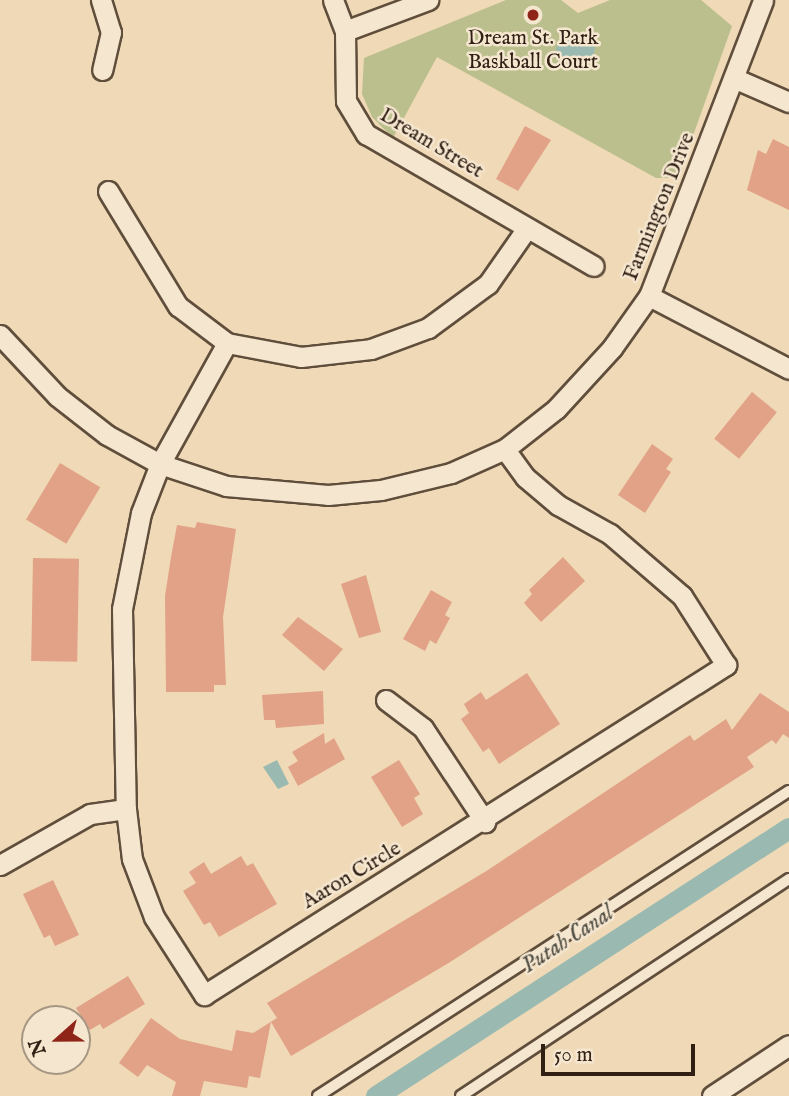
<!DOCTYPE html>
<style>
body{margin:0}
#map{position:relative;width:789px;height:1096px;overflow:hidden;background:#f0d9b6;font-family:"IM FELL English",serif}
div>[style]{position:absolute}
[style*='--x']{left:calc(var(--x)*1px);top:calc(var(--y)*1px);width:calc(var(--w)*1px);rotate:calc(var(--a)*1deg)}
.green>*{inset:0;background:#bbbf8d}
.water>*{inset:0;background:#9abab1}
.canal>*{height:21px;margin:-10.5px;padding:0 10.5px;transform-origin:10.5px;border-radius:10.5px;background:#9abab1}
.building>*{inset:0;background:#e1a287;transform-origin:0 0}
.roads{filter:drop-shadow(2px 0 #604e3c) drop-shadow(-2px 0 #604e3c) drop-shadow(0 2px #604e3c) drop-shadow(0 -2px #604e3c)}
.service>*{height:10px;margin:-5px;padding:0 5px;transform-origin:5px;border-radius:5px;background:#f5e6d0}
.minor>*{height:19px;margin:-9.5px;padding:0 9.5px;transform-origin:9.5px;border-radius:9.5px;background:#f5e6d0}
.dots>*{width:19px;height:19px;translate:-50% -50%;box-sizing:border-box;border:4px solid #f5e6d0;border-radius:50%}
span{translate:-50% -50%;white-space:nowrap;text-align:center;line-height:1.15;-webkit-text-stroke:5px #f5e6d0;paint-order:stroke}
.poi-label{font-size:21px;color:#302014}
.street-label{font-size:21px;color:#302014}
.water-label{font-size:23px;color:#504e43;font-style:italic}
.north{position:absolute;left:21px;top:1005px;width:70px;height:70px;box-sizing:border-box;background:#f5e6d0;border:2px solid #a69785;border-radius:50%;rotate:249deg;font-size:19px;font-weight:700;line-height:28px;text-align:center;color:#302014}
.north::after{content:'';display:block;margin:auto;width:24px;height:32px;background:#8f2418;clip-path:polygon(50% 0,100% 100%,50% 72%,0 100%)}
.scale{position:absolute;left:541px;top:1044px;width:154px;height:32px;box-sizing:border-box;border:4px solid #302014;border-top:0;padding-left:9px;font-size:21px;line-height:24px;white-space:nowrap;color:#302014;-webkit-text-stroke:5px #f5e6d0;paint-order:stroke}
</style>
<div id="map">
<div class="green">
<div style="clip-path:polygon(506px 0,561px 0,578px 13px,610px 0,701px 0,732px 26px,678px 178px,656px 178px,437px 57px,393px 138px,372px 117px,362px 94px,364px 58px)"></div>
</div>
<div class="water">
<div style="clip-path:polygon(568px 39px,574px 43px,585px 39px,595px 47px,593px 60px,581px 65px,556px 54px,557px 43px)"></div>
<div style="clip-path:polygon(277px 760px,289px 784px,278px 789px,263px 767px)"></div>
</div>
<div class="canal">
<div style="--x:376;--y:1096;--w:492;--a:-33"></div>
</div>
<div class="building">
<div style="clip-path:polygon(525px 126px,551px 140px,518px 191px,496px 179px)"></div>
<div style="clip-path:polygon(773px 139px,789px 147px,789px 210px,747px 190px,758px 150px,766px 154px)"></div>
<div style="left:752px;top:392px;width:32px;height:60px;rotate:39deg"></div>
<div style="clip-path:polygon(652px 444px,673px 459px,666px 469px,671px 472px,645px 513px,618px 495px)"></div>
<div style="left:60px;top:463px;width:47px;height:66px;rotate:31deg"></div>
<div style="clip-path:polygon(197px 522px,236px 529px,223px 617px,226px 685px,214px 685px,214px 692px,166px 692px,165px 596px,171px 557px,177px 525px,195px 528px)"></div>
<div style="clip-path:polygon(563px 557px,585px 581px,541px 622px,524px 603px,532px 594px,529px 590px)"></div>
<div style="left:33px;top:558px;width:46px;height:103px;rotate:1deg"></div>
<div style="clip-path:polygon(366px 575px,381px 632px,359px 638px,341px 584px)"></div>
<div style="clip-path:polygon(431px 590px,452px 602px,445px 615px,450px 618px,436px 644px,430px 640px,425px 651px,403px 639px)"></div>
<div style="clip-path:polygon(298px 617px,343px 649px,324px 671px,282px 635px)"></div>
<div style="clip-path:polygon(527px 673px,560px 724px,499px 764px,489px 748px,483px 752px,461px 719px,469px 713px,464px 704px,481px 692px,486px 700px)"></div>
<div style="clip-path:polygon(323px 691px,324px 724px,276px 728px,275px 720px,264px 720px,262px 695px)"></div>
<div style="clip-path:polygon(760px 693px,789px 712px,789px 738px,783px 734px,776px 744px,772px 740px,747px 757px,754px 767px,447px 964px,291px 1056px,271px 1022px,260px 1078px,249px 1076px,247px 1088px,204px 1081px,200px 1096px,172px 1096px,176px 1082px,147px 1065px,138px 1077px,119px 1063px,151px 1018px,180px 1039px,232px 1051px,236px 1030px,253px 1033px,277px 1018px,267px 1003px,488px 870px,690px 735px,694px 741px,726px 719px,732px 730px)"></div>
<div style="clip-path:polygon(324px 733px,325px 744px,334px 738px,345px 759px,298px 786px,288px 767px,298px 761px,292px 752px)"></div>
<div style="clip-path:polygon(399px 760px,420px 794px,414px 798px,423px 814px,402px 827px,371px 777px)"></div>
<div style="clip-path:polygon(241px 856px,247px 866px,253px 863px,277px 904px,219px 937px,210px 922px,204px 925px,183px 891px,196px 883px,189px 872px,204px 862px,211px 874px)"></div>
<div style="clip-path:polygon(53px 880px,79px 935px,55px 946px,50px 935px,44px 938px,23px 894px)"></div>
<div style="clip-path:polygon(128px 976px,145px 1004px,103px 1029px,100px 1024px,90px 1030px,76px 1008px)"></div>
</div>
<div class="roads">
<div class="service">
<div style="--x:318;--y:1096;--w:561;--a:-32.93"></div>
<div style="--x:461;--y:1096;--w:393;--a:-33.5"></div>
</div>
<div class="minor">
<div style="--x:101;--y:0;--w:34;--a:73"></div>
<div style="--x:111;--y:32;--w:39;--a:103"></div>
<div style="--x:333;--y:0;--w:33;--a:69"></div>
<div style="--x:345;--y:31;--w:70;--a:89.2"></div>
<div style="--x:346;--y:101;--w:39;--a:59"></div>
<div style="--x:366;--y:134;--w:263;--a:30.1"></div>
<div style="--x:345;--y:31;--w:89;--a:-20.5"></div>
<div style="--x:736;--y:79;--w:58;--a:23.5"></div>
<div style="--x:108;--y:191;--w:135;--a:58.7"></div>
<div style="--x:178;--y:306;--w:61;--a:37.1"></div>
<div style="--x:227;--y:343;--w:75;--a:10.7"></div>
<div style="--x:301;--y:357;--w:70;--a:-6.5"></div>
<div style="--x:371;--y:349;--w:61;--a:-20.2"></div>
<div style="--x:428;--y:328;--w:74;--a:-36.3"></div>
<div style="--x:488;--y:284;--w:68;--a:-55.1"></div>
<div style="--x:649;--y:296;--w:158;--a:27.5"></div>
<div style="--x:0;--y:335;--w:83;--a:46.9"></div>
<div style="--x:57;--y:396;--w:63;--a:38"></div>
<div style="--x:107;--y:435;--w:60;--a:28.7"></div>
<div style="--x:160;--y:464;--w:70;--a:18.4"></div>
<div style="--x:226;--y:486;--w:102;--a:5"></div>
<div style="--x:328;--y:495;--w:53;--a:-5.4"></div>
<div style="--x:381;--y:490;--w:72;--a:-13.7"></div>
<div style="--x:451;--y:473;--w:59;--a:-24"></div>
<div style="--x:505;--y:449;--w:65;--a:-38.1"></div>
<div style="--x:556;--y:409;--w:83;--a:-47.4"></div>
<div style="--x:612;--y:348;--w:64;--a:-54.6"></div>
<div style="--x:649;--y:296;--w:317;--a:-68.9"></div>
<div style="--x:227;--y:343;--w:138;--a:119"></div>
<div style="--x:160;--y:464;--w:53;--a:111.2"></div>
<div style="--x:141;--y:513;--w:98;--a:101.2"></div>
<div style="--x:122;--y:609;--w:200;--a:88.9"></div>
<div style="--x:126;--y:809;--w:50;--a:83.2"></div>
<div style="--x:132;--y:859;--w:62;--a:69.2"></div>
<div style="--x:154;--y:917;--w:93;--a:57.3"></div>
<div style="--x:204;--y:995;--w:618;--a:-32.3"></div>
<div style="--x:726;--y:665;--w:82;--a:-122.5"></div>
<div style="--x:682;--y:596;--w:95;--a:-139.3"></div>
<div style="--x:610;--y:534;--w:60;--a:-150.9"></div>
<div style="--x:558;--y:505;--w:43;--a:-139.7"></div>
<div style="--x:525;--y:477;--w:34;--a:-126"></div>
<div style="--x:386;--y:700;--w:46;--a:37.1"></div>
<div style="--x:423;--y:728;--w:113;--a:56.6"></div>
<div style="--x:0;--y:865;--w:103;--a:-29.5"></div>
<div style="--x:90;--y:814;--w:36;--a:-8"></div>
<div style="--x:712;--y:1096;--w:92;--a:-33.5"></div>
</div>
</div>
<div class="dots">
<div style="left:533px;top:15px;background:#8f2418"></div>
</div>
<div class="poi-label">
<span style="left:533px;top:51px">Dream St. Park<br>Baskball Court</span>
</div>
<div class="street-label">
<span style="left:431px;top:144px;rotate:31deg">Dream Street</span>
<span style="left:660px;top:207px;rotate:-68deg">Farmington Drive</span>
<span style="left:352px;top:876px;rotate:-31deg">Aaron Circle</span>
</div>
<div class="water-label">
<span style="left:568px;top:940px;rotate:-33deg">Putah Canal</span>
</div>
<div class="north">N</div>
<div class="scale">50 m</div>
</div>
